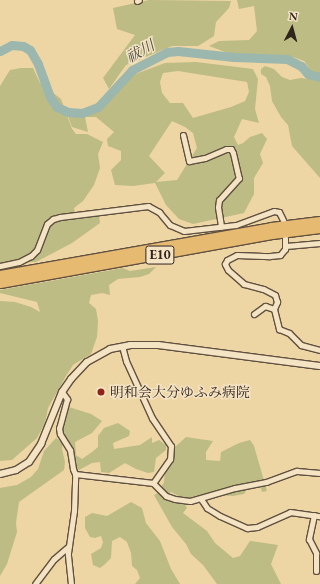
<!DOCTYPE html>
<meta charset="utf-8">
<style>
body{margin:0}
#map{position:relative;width:320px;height:584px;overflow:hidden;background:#eed5a4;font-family:"EB Garamond","Noto Serif JP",serif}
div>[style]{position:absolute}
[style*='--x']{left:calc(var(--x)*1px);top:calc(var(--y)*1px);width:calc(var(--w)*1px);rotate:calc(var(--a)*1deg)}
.green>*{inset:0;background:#bcbc84}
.river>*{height:9px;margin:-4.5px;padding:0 4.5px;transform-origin:4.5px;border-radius:4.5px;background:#9bb7ae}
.roads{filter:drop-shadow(1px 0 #605040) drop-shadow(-1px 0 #605040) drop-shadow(0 1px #605040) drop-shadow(0 -1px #605040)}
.minor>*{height:5px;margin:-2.5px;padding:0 2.5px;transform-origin:2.5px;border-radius:2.5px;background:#f4e4c4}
.tertiary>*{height:6px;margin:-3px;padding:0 3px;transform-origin:3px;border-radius:3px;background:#f4e4c4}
.motorway>*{height:9px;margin:-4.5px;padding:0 4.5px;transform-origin:4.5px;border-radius:4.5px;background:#e7ba72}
.dots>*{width:11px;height:11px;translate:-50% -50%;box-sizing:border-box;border:2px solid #f4e4c4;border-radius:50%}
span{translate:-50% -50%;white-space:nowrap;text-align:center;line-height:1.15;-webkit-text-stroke:3px #f4e4c4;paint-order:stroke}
.shield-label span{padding:1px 3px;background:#f4e4c4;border:1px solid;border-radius:3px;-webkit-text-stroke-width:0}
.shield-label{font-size:13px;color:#31231e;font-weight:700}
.poi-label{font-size:14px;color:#31231e}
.left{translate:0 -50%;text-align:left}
.water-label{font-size:15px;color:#514f49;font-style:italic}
.north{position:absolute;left:272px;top:8px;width:40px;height:40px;-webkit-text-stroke:3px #f4e4c4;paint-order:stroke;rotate:6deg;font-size:11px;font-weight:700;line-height:16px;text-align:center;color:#31231e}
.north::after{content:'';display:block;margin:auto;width:14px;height:18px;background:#31231e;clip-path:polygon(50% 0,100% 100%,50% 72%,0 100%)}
</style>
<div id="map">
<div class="green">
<div style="clip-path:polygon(149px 0,231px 1px,229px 8px,216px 22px,214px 36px,198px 46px,172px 46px,126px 65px,109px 89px,103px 78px,135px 35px,117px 29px,113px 8px)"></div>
<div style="clip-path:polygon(237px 0,320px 0,320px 178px,292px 146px,288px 125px,281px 117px,272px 101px,270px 86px,266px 77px,261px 74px,261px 69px,265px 66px,274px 69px,282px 77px,290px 80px,301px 78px,309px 79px,309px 68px,304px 61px,293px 57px,228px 53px,209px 46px,219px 41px,249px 40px,257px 31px,254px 6px,239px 9px)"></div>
<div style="clip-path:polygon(evenodd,196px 62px,253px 69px,258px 79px,255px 109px,259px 123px,242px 119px,234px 137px,238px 145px,243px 143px,250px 137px,262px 133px,267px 139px,260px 154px,263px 163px,254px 178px,254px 194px,244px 213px,193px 224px,179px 219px,166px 205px,155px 183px,133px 186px,115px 185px,111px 170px,121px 160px,121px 151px,108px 146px,107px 139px,114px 132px,96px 117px,85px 117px,88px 132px,72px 127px,65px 108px,90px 113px,114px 97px,122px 85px,133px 75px,165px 63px,196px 62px,178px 71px,247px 82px,249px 92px,245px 101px,231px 107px,193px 118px,183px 103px,170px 103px,162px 93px,160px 82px,163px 73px,178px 71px,196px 62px,172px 121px,185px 127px,193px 133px,197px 148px,177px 180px,156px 182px,165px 173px,149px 156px,172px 121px)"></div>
<div style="clip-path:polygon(21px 68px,33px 68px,40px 83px,61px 99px,72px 129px,76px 134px,87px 134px,103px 142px,98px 154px,100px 168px,94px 185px,83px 201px,74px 208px,76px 217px,99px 215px,100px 223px,72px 243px,36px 262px,0 263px,0 86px,10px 70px)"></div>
<div style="clip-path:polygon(156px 267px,149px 274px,140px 277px,118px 279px,109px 285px,110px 295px,102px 293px,91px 295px,89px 303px,96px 309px,98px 321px,97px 337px,91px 354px,73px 365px,66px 376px,48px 408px,45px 423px,37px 438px,12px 460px,0 461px,0 301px,15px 302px,31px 307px,40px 312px,37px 302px,0 293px,0 290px,123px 268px,130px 271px)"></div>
<div style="clip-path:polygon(69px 407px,91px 414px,102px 421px,92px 433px,75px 442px,76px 455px,82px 459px,92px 452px,98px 447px,98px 436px,104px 428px,118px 423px,130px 431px,129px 436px,113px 443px,114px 449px,140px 445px,152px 437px,152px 443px,159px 440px,166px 445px,166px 450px,156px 458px,154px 472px,148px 473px,136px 469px,125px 463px,109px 473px,101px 472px,100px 462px,92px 463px,79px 470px,70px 465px,68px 462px,70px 453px,62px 428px)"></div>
<div style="clip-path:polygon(186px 437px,213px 441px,206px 452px,206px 460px,220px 461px,221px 452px,239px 443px,250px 440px,254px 446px,267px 491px,262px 492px,260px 485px,247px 489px,244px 494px,233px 496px,203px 494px,184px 499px,171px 492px,164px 497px,185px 505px,187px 508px,183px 513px,207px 531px,215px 543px,233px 558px,240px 556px,250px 541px,278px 545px,271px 564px,281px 584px,217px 584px,203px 565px,191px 554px,186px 544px,172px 527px,154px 495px,158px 493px,164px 482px,165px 472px,175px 453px,175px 447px)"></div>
<div style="clip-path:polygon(56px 438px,63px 443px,62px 449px,65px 462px,64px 470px,19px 502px,16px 523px,17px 532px,7px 564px,0 576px,0 488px,17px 485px,31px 477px,38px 469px,44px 451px)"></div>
<div style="clip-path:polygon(131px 502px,142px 508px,146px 523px,160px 541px,171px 569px,180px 584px,135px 584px,140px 578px,137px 570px,132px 566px,131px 553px,127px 542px,120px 537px,112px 541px,111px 558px,104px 565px,100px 568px,93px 565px,91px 554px,101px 548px,103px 542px,101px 536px,95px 538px,90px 537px,85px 528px,85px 517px,92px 513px,107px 516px)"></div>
</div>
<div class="river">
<div style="--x:0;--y:51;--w:13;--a:-27"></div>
<div style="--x:12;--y:45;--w:11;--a:5"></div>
<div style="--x:23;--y:46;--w:8;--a:30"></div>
<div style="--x:30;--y:50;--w:16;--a:60"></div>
<div style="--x:38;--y:64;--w:35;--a:70"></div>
<div style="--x:50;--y:97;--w:12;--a:55"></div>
<div style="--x:57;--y:107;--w:12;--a:24"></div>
<div style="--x:68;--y:112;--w:14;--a:4"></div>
<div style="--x:82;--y:113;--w:17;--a:-21"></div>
<div style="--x:98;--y:107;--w:50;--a:-47.4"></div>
<div style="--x:132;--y:70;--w:39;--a:-27"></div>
<div style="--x:167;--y:52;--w:11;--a:-5"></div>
<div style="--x:178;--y:51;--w:56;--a:6.1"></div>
<div style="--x:234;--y:57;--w:53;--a:2.2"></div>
<div style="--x:287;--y:59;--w:16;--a:27"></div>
<div style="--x:301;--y:66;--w:11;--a:49"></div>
<div style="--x:308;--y:74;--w:12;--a:14"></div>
</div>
<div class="roads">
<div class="minor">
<div style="--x:137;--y:1;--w:2;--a:-27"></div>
<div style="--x:183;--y:135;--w:27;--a:77"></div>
<div style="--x:189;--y:161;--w:16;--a:-11"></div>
<div style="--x:205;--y:158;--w:23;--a:-23"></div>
<div style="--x:226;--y:149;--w:5;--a:0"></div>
<div style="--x:231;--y:149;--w:4;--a:63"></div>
<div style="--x:233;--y:153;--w:26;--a:77"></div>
<div style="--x:239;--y:178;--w:30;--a:132"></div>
<div style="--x:219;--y:200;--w:7;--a:98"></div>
<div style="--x:218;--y:207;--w:20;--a:81"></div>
<div style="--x:286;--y:246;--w:34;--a:-5"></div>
<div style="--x:0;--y:266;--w:19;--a:-12"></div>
<div style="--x:19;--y:262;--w:13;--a:-27"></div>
<div style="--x:31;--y:256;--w:8;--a:-45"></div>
<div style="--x:37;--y:250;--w:28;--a:-69"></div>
<div style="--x:47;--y:224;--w:8;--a:-40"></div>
<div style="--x:53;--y:219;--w:7;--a:-16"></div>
<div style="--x:60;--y:217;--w:89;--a:-7.1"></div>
<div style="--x:148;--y:206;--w:13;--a:29"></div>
<div style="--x:159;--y:212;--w:17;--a:50"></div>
<div style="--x:170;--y:225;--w:15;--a:23"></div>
<div style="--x:184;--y:231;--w:52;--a:-6.6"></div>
<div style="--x:236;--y:225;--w:40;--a:-20.2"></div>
<div style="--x:274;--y:211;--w:5;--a:11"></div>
<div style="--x:279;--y:212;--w:9;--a:63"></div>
<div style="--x:274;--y:309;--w:8;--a:-67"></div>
<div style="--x:277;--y:302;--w:7;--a:-106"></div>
<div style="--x:275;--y:295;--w:13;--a:-153"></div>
<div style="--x:263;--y:289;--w:20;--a:-165"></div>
<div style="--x:244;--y:284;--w:21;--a:-139"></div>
<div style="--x:228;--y:270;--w:7;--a:-117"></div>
<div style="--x:225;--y:264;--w:4;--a:-63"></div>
<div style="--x:227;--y:260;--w:11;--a:-27"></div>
<div style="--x:237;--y:255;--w:33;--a:2"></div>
<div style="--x:270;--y:256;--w:10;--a:-6"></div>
<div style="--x:280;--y:255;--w:8;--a:-50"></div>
<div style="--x:285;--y:249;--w:11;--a:-90"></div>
<div style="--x:254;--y:314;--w:14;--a:-36"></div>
<div style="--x:265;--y:306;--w:9;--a:18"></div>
<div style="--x:274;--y:309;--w:21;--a:76"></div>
<div style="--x:279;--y:329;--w:11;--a:22"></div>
<div style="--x:289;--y:333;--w:17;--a:45"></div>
<div style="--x:301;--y:345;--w:20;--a:15"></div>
<div style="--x:122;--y:346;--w:16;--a:75"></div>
<div style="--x:126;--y:361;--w:63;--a:65.5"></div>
<div style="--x:152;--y:418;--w:34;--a:56"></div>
<div style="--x:171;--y:446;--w:13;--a:94"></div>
<div style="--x:170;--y:459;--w:29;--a:125"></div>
<div style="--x:153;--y:483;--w:18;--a:45"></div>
<div style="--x:166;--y:496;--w:9;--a:18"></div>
<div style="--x:175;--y:499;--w:15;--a:8"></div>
<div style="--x:190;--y:501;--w:47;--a:-16.1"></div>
<div style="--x:235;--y:488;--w:32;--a:-11"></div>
<div style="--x:266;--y:482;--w:33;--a:-20"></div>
<div style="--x:297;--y:471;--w:23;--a:5"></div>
<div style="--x:62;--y:392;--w:9;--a:54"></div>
<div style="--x:67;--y:399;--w:30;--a:105"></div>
<div style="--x:59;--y:428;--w:6;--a:81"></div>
<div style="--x:60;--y:434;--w:19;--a:58"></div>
<div style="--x:70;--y:450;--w:19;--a:81"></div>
<div style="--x:73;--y:469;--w:5;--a:68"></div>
<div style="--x:201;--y:499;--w:11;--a:56"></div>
<div style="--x:207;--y:508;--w:15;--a:32"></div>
<div style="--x:220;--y:516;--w:30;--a:24"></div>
<div style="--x:247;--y:528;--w:10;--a:-6"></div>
<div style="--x:257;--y:527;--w:36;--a:-24"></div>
<div style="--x:290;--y:512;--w:30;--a:8"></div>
<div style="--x:314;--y:515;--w:25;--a:102"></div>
<div style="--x:309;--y:539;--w:16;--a:63"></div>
<div style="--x:316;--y:553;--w:18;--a:90"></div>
<div style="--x:35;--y:584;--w:31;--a:-53"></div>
<div style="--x:54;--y:559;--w:20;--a:-41"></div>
<div style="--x:71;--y:584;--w:31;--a:-96"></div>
<div style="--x:68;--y:553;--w:42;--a:-81.9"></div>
<div style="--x:74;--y:511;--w:37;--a:-88"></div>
<div style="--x:75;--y:474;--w:79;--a:6.6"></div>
</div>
<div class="tertiary">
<div style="--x:0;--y:474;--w:16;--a:-14"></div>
<div style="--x:16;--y:470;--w:15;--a:-32"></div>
<div style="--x:29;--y:462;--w:22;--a:-56"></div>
<div style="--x:41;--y:444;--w:56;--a:-68"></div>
<div style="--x:62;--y:392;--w:16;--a:-55"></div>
<div style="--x:71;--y:379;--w:23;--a:-47"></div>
<div style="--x:87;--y:362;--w:26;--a:-29"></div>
<div style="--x:110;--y:349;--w:20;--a:-11"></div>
<div style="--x:130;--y:345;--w:28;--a:0"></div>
<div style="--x:158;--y:345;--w:163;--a:7.4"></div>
</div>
<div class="motorway">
<div style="--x:0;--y:275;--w:275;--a:-10"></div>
<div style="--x:271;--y:227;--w:49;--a:-7"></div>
<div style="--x:0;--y:283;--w:276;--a:-10.2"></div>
<div style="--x:272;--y:234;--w:48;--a:-7.1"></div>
</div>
</div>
<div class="dots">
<div style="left:101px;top:392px;background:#8f2418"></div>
</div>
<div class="shield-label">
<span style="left:160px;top:255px">E10</span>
</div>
<div class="poi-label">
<span class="left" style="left:110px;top:392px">明和会大分ゆふみ病院</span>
</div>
<div class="water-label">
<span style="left:140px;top:51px;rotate:-29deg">祓川</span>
</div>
<div class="north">N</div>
</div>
